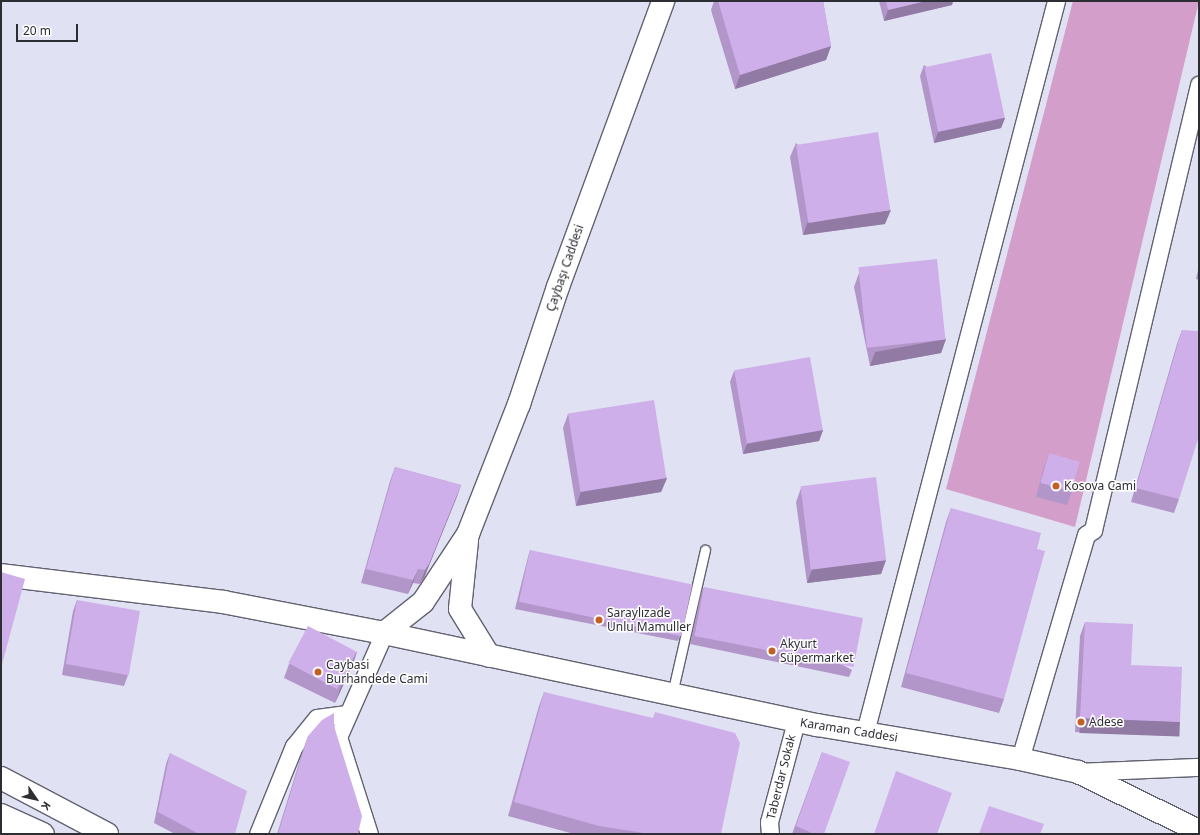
<!DOCTYPE html>
<meta charset="utf-8">
<style>
body{margin:0}
#map{position:relative;width:1200px;height:835px;overflow:hidden;background:#e0e1f2;font-family:"Noto Sans",sans-serif}
div>[style]{position:absolute}
[style*='--x']{left:calc(var(--x)*1px);top:calc(var(--y)*1px);width:calc(var(--w)*1px);rotate:calc(var(--a)*1deg)}
.green>*{inset:0;background:#d39ec9}
.roads{filter:drop-shadow(1px 0 #626271) drop-shadow(-1px 0 #626271) drop-shadow(0 1px #626271) drop-shadow(0 -1px #626271)}
.lane>*{height:9px;margin:-4.5px;padding:0 4.5px;transform-origin:4.5px;border-radius:4.5px;background:#fff}
.street>*{height:17px;margin:-8.5px;padding:0 8.5px;transform-origin:8.5px;border-radius:8.5px;background:#fff}
.secondary>*{height:22px;margin:-11px;padding:0 11px;transform-origin:11px;border-radius:11px;background:#fff}
.wall>*{inset:0;background:#b296c9}
.shaded-wall>*{inset:0;background:#917aa4;transform-origin:0 0}
.building>*{inset:0;background:#cfafea;transform-origin:0 0}
.dots>*{width:11px;height:11px;translate:-50% -50%;box-sizing:border-box;border:2px solid #fff;border-radius:50%}
span{translate:-50% -50%;white-space:nowrap;text-align:center;line-height:1.15;-webkit-text-stroke:3px #fff;paint-order:stroke}
.street-label{font-size:12px;color:#2d2d34}
.poi-label{font-size:12px;color:#2d2d34}
.left{translate:0 -50%;text-align:left}
.frame{position:absolute;inset:0;border:2px solid #2d2d34;pointer-events:none}
.north{position:absolute;left:16px;top:779px;width:40px;height:40px;-webkit-text-stroke:3px #fff;paint-order:stroke;rotate:124deg;font-size:11px;font-weight:700;line-height:16px;text-align:center;color:#2d2d34}
.north::after{content:'';display:block;margin:auto;width:14px;height:18px;background:#2d2d34;clip-path:polygon(50% 0,100% 100%,50% 72%,0 100%)}
.scale{position:absolute;left:16px;top:24px;width:62px;height:18px;box-sizing:border-box;border:2px solid #2d2d34;border-top:0;padding-left:5px;font-size:12px;line-height:14px;white-space:nowrap;color:#2d2d34;-webkit-text-stroke:3px #fff;paint-order:stroke}
</style>
<div id="map">
<div class="green">
<div style="clip-path:polygon(1073px 1px,1199px 1px,1075px 527px,946px 489px)"></div>
</div>
<div class="roads">
<div class="lane">
<div style="--x:672;--y:694;--w:148;--a:-77.1"></div>
</div>
<div class="street">
<div style="--x:865;--y:732;--w:756;--a:-75.36"></div>
<div style="--x:1020;--y:759;--w:234;--a:-73.6"></div>
<div style="--x:1086;--y:535;--w:9;--a:-36"></div>
<div style="--x:1093;--y:530;--w:458;--a:-76.6"></div>
<div style="--x:1078;--y:772;--w:121;--a:-2.4"></div>
<div style="--x:7;--y:834;--w:15;--a:-67"></div>
<div style="--x:258;--y:834;--w:95;--a:-67.8"></div>
<div style="--x:294;--y:746;--w:36;--a:-51"></div>
<div style="--x:317;--y:718;--w:30;--a:-8"></div>
<div style="--x:369;--y:834;--w:102;--a:-107.7"></div>
<div style="--x:338;--y:737;--w:114;--a:-66.1"></div>
<div style="--x:770;--y:834;--w:12;--a:-95"></div>
<div style="--x:769;--y:822;--w:105;--a:-75"></div>
</div>
<div class="secondary">
<div style="--x:467;--y:541;--w:68;--a:95.9"></div>
<div style="--x:460;--y:609;--w:55;--a:58.3"></div>
<div style="--x:1;--y:575;--w:224;--a:6.9"></div>
<div style="--x:223;--y:602;--w:164;--a:10.9"></div>
<div style="--x:384;--y:633;--w:443;--a:12"></div>
<div style="--x:817;--y:725;--w:206;--a:9.5"></div>
<div style="--x:1020;--y:759;--w:59;--a:12.6"></div>
<div style="--x:1078;--y:772;--w:135;--a:26"></div>
<div style="--x:384;--y:633;--w:50;--a:-38.5"></div>
<div style="--x:423;--y:602;--w:82;--a:-56.5"></div>
<div style="--x:468;--y:534;--w:140;--a:-68.6"></div>
<div style="--x:519;--y:404;--w:123;--a:-71.6"></div>
<div style="--x:558;--y:287;--w:305;--a:-69.8"></div>
<div style="--x:1;--y:778;--w:120;--a:27.8"></div>
<div style="--x:1;--y:815;--w:46;--a:24.3"></div>
</div>
</div>
<div class="wall">
<div style="clip-path:polygon(714px 1px,823px 1px,831px 46px,826px 60px,735px 89px,711px 10px)"></div>
<div style="clip-path:polygon(879px 1px,953px 1px,952px 5px,884px 21px)"></div>
<div style="clip-path:polygon(924px 65px,1005px 118px,1001px 128px,934px 143px,920px 76px)"></div>
<div style="clip-path:polygon(796px 143px,885px 224px,803px 235px,790px 157px)"></div>
<div style="clip-path:polygon(1199px 266px,1199px 280px,1196px 279px)"></div>
<div style="clip-path:polygon(859px 273px,946px 339px,941px 353px,870px 366px,854px 287px)"></div>
<div style="clip-path:polygon(1182px 330px,1179px 499px,1174px 513px,1131px 502px,1177px 344px)"></div>
<div style="clip-path:polygon(734px 371px,823px 430px,819px 441px,743px 454px,730px 382px)"></div>
<div style="clip-path:polygon(568px 414px,667px 478px,661px 492px,576px 506px,563px 428px)"></div>
<div style="clip-path:polygon(1049px 453px,1072px 491px,1067px 505px,1036px 497px,1044px 467px)"></div>
<div style="clip-path:polygon(395px 467px,461px 485px,456px 499px,424px 578px,420px 584px,413px 583px,408px 594px,361px 583px,390px 481px)"></div>
<div style="clip-path:polygon(801px 488px,886px 560px,881px 574px,807px 583px,796px 502px)"></div>
<div style="clip-path:polygon(951px 508px,1004px 699px,999px 713px,901px 687px,946px 522px)"></div>
<div style="clip-path:polygon(530px 550px,681px 634px,678px 641px,515px 609px,528px 557px)"></div>
<div style="clip-path:polygon(704px 587px,852px 670px,849px 677px,690px 644px,701px 594px)"></div>
<div style="clip-path:polygon(77px 600px,128px 675px,124px 686px,62px 675px,73px 611px)"></div>
<div style="clip-path:polygon(1085px 622px,1174px 736px,1075px 732px,1080px 636px)"></div>
<div style="clip-path:polygon(357px 652px,352px 666px,335px 703px,284px 678px,289px 664px)"></div>
<div style="clip-path:polygon(544px 692px,721px 834px,574px 834px,508px 816px,539px 706px)"></div>
<div style="clip-path:polygon(334px 726px,358px 834px,277px 834px,303px 750px,308px 736px)"></div>
<div style="clip-path:polygon(822px 752px,824px 834px,792px 834px)"></div>
<div style="clip-path:polygon(170px 753px,235px 834px,175px 834px,154px 823px,166px 764px)"></div>
</div>
<div class="shaded-wall">
<div style="clip-path:polygon(926px 1px,953px 1px,952px 5px,884px 21px,888px 10px)"></div>
<div style="clip-path:polygon(831px 46px,826px 60px,735px 89px,740px 75px)"></div>
<div style="clip-path:polygon(1005px 118px,1001px 128px,934px 143px,938px 132px)"></div>
<div style="clip-path:polygon(891px 210px,885px 224px,803px 235px,808px 221px)"></div>
<div style="clip-path:polygon(946px 339px,941px 353px,870px 366px,875px 352px)"></div>
<div style="clip-path:polygon(823px 430px,819px 441px,743px 454px,747px 444px)"></div>
<div style="clip-path:polygon(667px 478px,661px 492px,576px 506px,581px 492px)"></div>
<div style="clip-path:polygon(461px 485px,456px 499px,424px 578px,420px 584px,425px 570px)"></div>
<div style="clip-path:polygon(886px 560px,881px 574px,807px 583px,812px 569px)"></div>
<div style="clip-path:polygon(418px 569px,413px 583px,408px 594px,413px 580px)"></div>
<div style="clip-path:polygon(357px 652px,352px 666px,335px 703px,340px 689px)"></div>
<div style="left:1080px;top:718px;width:100px;height:15px;rotate:2deg"></div>
</div>
<div class="building">
<div style="clip-path:polygon(718px 1px,823px 1px,831px 46px,740px 75px)"></div>
<div style="clip-path:polygon(886px 1px,926px 1px,888px 10px)"></div>
<div style="left:991px;top:53px;width:66px;height:68px;rotate:78deg"></div>
<div style="left:878px;top:132px;width:79px;height:83px;rotate:81deg"></div>
<div style="left:937px;top:259px;width:81px;height:79px;rotate:84deg"></div>
<div style="clip-path:polygon(1182px 330px,1199px 331px,1199px 436px,1179px 499px,1136px 488px)"></div>
<div style="left:810px;top:357px;width:74px;height:77px;rotate:80deg"></div>
<div style="left:654px;top:400px;width:79px;height:87px;rotate:81deg"></div>
<div style="left:1049px;top:453px;width:32px;height:31px;rotate:16deg"></div>
<div style="clip-path:polygon(395px 467px,461px 485px,429px 564px,425px 570px,418px 569px,413px 580px,366px 569px)"></div>
<div style="left:876px;top:477px;width:84px;height:76px;rotate:83deg"></div>
<div style="clip-path:polygon(951px 508px,1041px 533px,1037px 549px,1045px 551px,1004px 699px,906px 673px)"></div>
<div style="left:530px;top:550px;width:166px;height:53px;rotate:12deg"></div>
<div style="clip-path:polygon(1px 572px,25px 579px,1px 668px)"></div>
<div style="left:704px;top:587px;width:162px;height:50px;rotate:11deg"></div>
<div style="left:77px;top:600px;width:64px;height:65px;rotate:10deg"></div>
<div style="clip-path:polygon(1085px 622px,1133px 624px,1131px 665px,1182px 667px,1180px 722px,1080px 718px)"></div>
<div style="left:308px;top:626px;width:55px;height:42px;rotate:28deg"></div>
<div style="clip-path:polygon(544px 692px,653px 718px,655px 712px,735px 733px,740px 743px,721px 834px,650px 834px,599px 826px,514px 802px)"></div>
<div style="clip-path:polygon(334px 713px,334px 726px,362px 816px,358px 834px,278px 834px,308px 736px,322px 720px)"></div>
<div style="clip-path:polygon(822px 752px,850px 762px,824px 834px,814px 834px,796px 826px)"></div>
<div style="clip-path:polygon(170px 753px,247px 791px,235px 834px,199px 834px,158px 812px)"></div>
<div style="clip-path:polygon(896px 771px,952px 793px,937px 834px,874px 834px)"></div>
<div style="clip-path:polygon(989px 806px,1044px 824px,1040px 834px,979px 834px)"></div>
</div>
<div class="dots">
<div style="left:1056px;top:486px;background:#c36026"></div>
<div style="left:599px;top:620px;background:#c36026"></div>
<div style="left:772px;top:651px;background:#c36026"></div>
<div style="left:318px;top:672px;background:#c36026"></div>
<div style="left:1081px;top:722px;background:#c36026"></div>
</div>
<div class="street-label">
<span style="left:565px;top:268px;rotate:-71deg">Çaybaşı Caddesi</span>
<span style="left:849px;top:730px;rotate:9deg">Karaman Caddesi</span>
<span style="left:781px;top:777px;rotate:-76deg">Taberdar Sokak</span>
</div>
<div class="poi-label">
<span class="left" style="left:1064px;top:486px">Kosova Cami</span>
<span class="left" style="left:607px;top:620px">Saraylızade<br>Unlu Mamuller</span>
<span class="left" style="left:780px;top:651px">Akyurt<br>Süpermarket</span>
<span class="left" style="left:326px;top:672px">Caybasi<br>Burhandede Cami</span>
<span class="left" style="left:1089px;top:722px">Adese</span>
</div>
<div class="frame"></div>
<div class="north">K</div>
<div class="scale">20 m</div>
</div>
